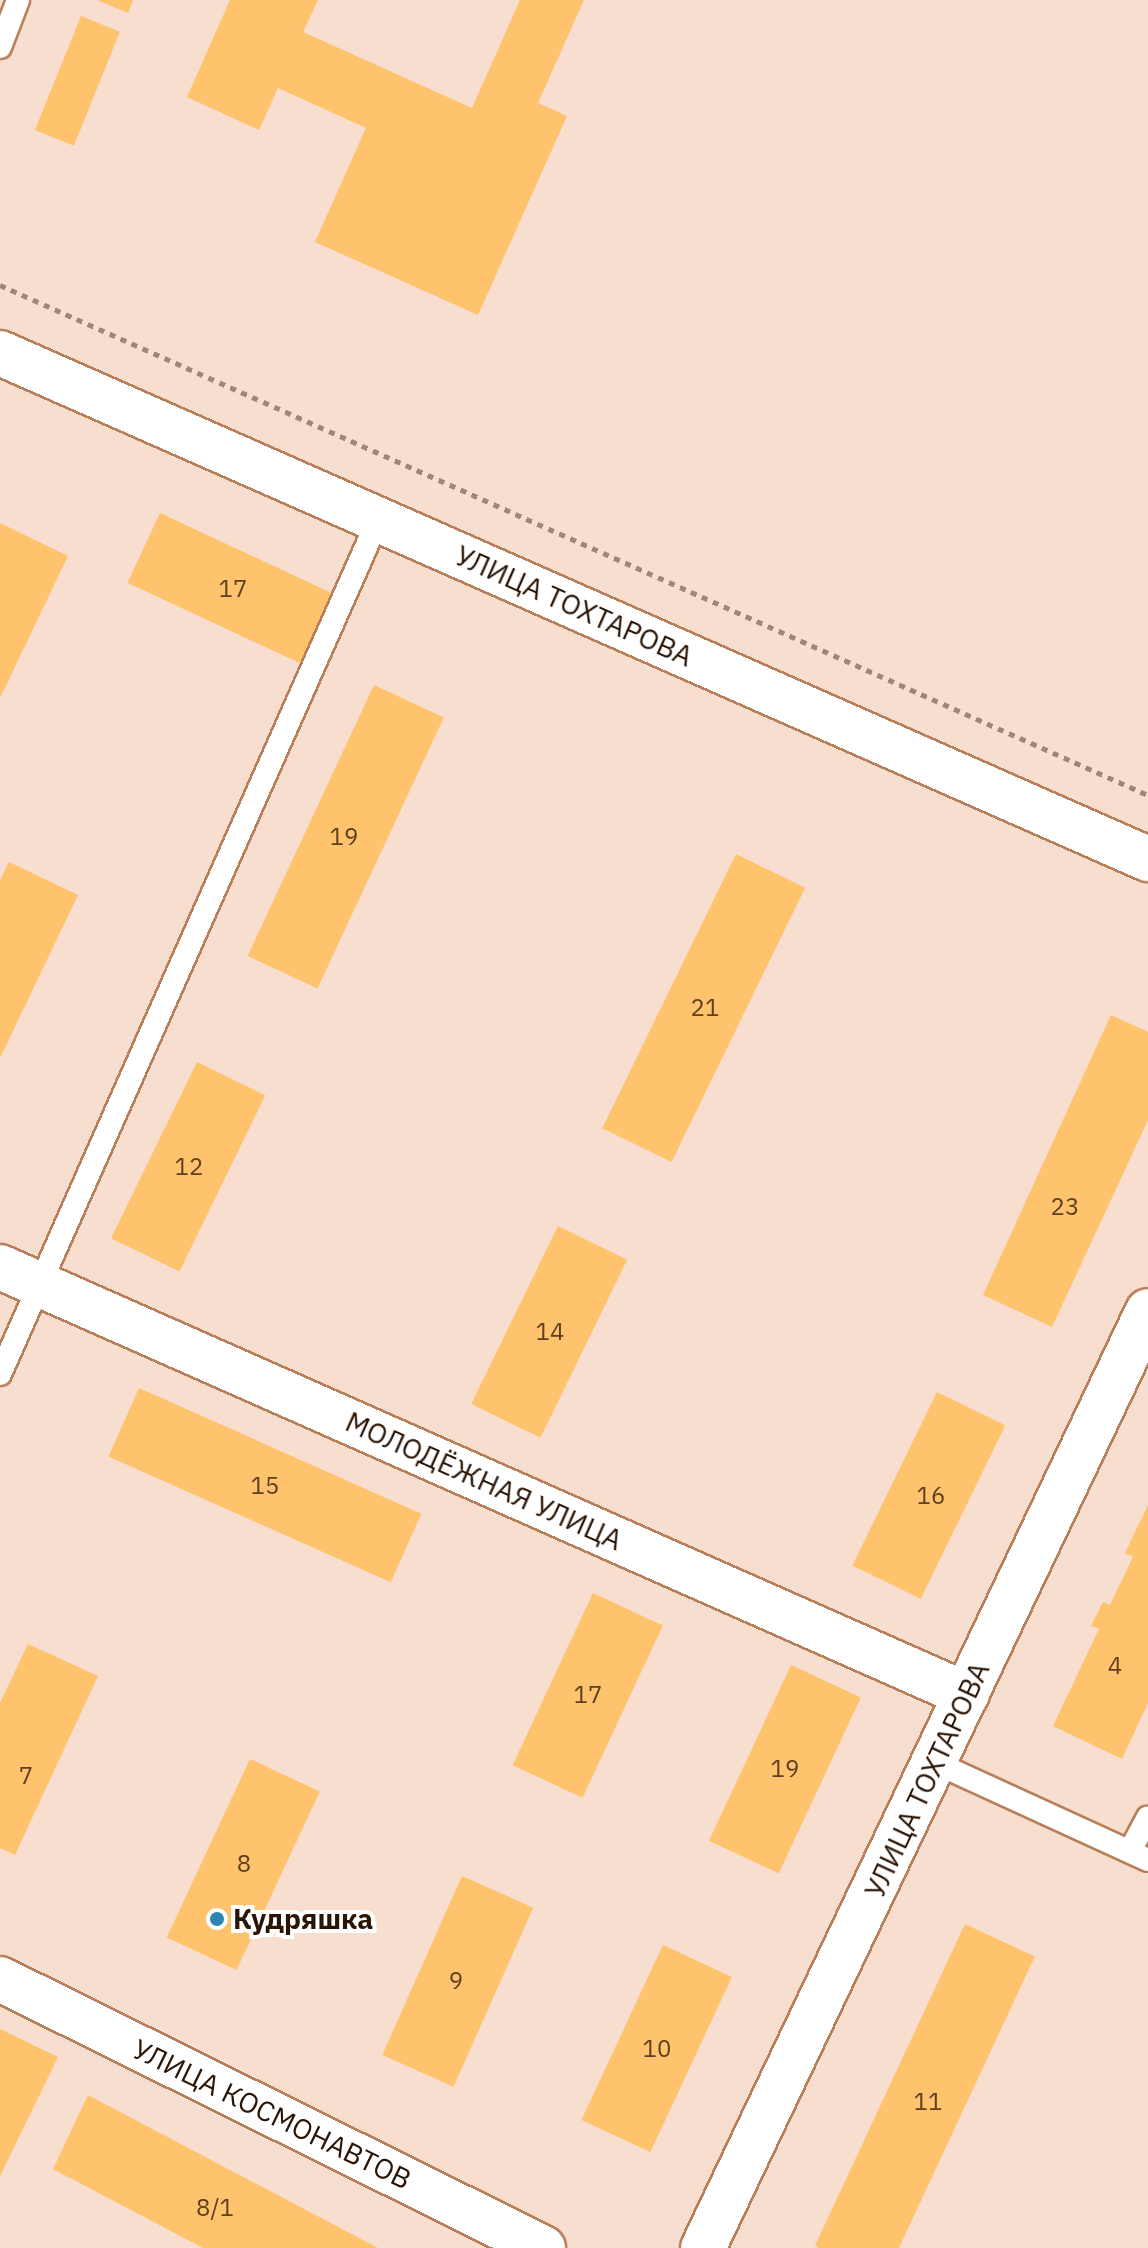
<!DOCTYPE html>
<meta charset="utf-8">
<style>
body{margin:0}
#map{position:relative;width:1148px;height:2248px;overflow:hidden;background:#f7dece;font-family:"IBM Plex Sans",sans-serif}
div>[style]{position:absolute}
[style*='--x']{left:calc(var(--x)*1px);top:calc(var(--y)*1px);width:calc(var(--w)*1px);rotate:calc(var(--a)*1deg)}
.building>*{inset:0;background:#ffc26d;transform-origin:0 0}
.path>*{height:5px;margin-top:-2.5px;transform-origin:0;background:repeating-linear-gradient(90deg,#9e8777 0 6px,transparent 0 12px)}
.roads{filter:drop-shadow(2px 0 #b77f5a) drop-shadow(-2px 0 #b77f5a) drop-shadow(0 2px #b77f5a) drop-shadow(0 -2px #b77f5a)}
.service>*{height:22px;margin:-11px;padding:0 11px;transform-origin:11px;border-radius:11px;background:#fff}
.minor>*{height:44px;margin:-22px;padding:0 22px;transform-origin:22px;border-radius:22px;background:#fff}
.dots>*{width:22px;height:22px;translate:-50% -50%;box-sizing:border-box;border:4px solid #fff;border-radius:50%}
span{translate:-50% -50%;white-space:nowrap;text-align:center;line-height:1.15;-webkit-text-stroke:8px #fff;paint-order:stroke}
.number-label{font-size:24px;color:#5e401f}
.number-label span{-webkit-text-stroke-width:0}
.street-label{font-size:28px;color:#291405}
.poi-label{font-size:28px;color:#291405;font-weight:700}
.left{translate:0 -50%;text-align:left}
</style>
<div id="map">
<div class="building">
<div style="clip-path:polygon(97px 0,133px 0,128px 13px)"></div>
<div style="clip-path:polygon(230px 0,318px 0,303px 32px,472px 108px,520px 0,584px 0,538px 103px,567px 116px,478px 315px,315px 242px,366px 128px,278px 88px,259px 130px,187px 97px)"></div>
<div style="left:81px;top:16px;width:42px;height:123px;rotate:22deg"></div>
<div style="left:160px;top:513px;width:197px;height:77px;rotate:25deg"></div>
<div style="clip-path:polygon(0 523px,68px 556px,0 698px)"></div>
<div style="left:374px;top:685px;width:77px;height:299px;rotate:25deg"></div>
<div style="left:736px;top:854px;width:77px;height:305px;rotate:26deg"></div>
<div style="clip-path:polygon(9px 862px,78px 895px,0 1058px,0 880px)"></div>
<div style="clip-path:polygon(1111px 1015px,1148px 1032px,1148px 1120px,1052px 1327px,983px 1295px)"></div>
<div style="left:197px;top:1062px;width:76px;height:196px;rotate:26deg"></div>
<div style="left:558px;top:1226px;width:77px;height:198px;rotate:26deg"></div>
<div style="left:139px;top:1388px;width:309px;height:75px;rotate:24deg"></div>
<div style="left:937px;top:1392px;width:76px;height:193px;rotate:26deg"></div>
<div style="clip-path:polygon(1148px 1505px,1148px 1703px,1122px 1759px,1053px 1726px,1099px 1629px,1091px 1626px,1103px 1602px,1110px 1605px,1133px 1557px,1125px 1553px)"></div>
<div style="left:593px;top:1593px;width:77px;height:190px;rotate:25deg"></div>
<div style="clip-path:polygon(28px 1644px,98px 1676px,15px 1855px,0 1848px,0 1703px)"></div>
<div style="left:791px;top:1665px;width:77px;height:194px;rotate:25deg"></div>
<div style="left:250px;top:1759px;width:77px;height:197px;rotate:25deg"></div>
<div style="left:462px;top:1876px;width:78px;height:196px;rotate:24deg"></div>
<div style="left:965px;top:1924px;width:77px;height:355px;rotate:25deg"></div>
<div style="left:663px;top:1945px;width:76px;height:193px;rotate:25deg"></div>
<div style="clip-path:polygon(0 2029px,58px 2057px,0 2176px)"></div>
<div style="clip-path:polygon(88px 2095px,378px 2248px,203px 2248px,53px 2169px)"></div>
</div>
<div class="path">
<div style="--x:0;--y:285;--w:1256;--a:23.95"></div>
</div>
<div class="roads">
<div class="service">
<div style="--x:0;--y:47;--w:50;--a:-69"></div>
<div style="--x:0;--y:1374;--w:934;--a:-66.12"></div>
<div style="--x:936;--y:1763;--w:233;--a:24.6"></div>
<div style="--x:1130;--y:1851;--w:38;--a:-62"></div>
</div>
<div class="minor">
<div style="--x:0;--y:353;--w:1255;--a:23.79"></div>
<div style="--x:0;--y:1267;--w:1057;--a:23.87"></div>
<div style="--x:0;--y:1979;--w:606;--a:26.35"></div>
<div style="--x:703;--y:2248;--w:1037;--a:-64.6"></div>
</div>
</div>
<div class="dots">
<div style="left:217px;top:1919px;background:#2986b3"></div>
</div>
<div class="number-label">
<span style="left:233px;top:589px">17</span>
<span style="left:344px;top:837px">19</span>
<span style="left:705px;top:1008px">21</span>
<span style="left:189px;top:1167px">12</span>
<span style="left:1065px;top:1207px">23</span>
<span style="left:550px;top:1332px">14</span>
<span style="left:265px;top:1486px">15</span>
<span style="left:931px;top:1496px">16</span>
<span style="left:1115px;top:1666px">4</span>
<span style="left:588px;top:1695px">17</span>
<span style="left:785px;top:1769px">19</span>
<span style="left:26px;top:1776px">7</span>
<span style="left:244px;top:1864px">8</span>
<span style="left:456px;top:1981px">9</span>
<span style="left:657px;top:2049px">10</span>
<span style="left:928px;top:2102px">11</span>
<span style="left:215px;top:2208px">8/1</span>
</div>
<div class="street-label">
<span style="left:574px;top:606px;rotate:24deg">УЛИЦА ТОХТАРОВА</span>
<span style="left:484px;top:1481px;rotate:24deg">МОЛОДЁЖНАЯ УЛИЦА</span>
<span style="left:927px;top:1780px;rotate:-65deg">УЛИЦА ТОХТАРОВА</span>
<span style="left:272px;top:2114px;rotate:26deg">УЛИЦА КОСМОНАВТОВ</span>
</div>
<div class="poi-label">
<span class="left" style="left:233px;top:1919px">Кудряшка</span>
</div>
</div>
